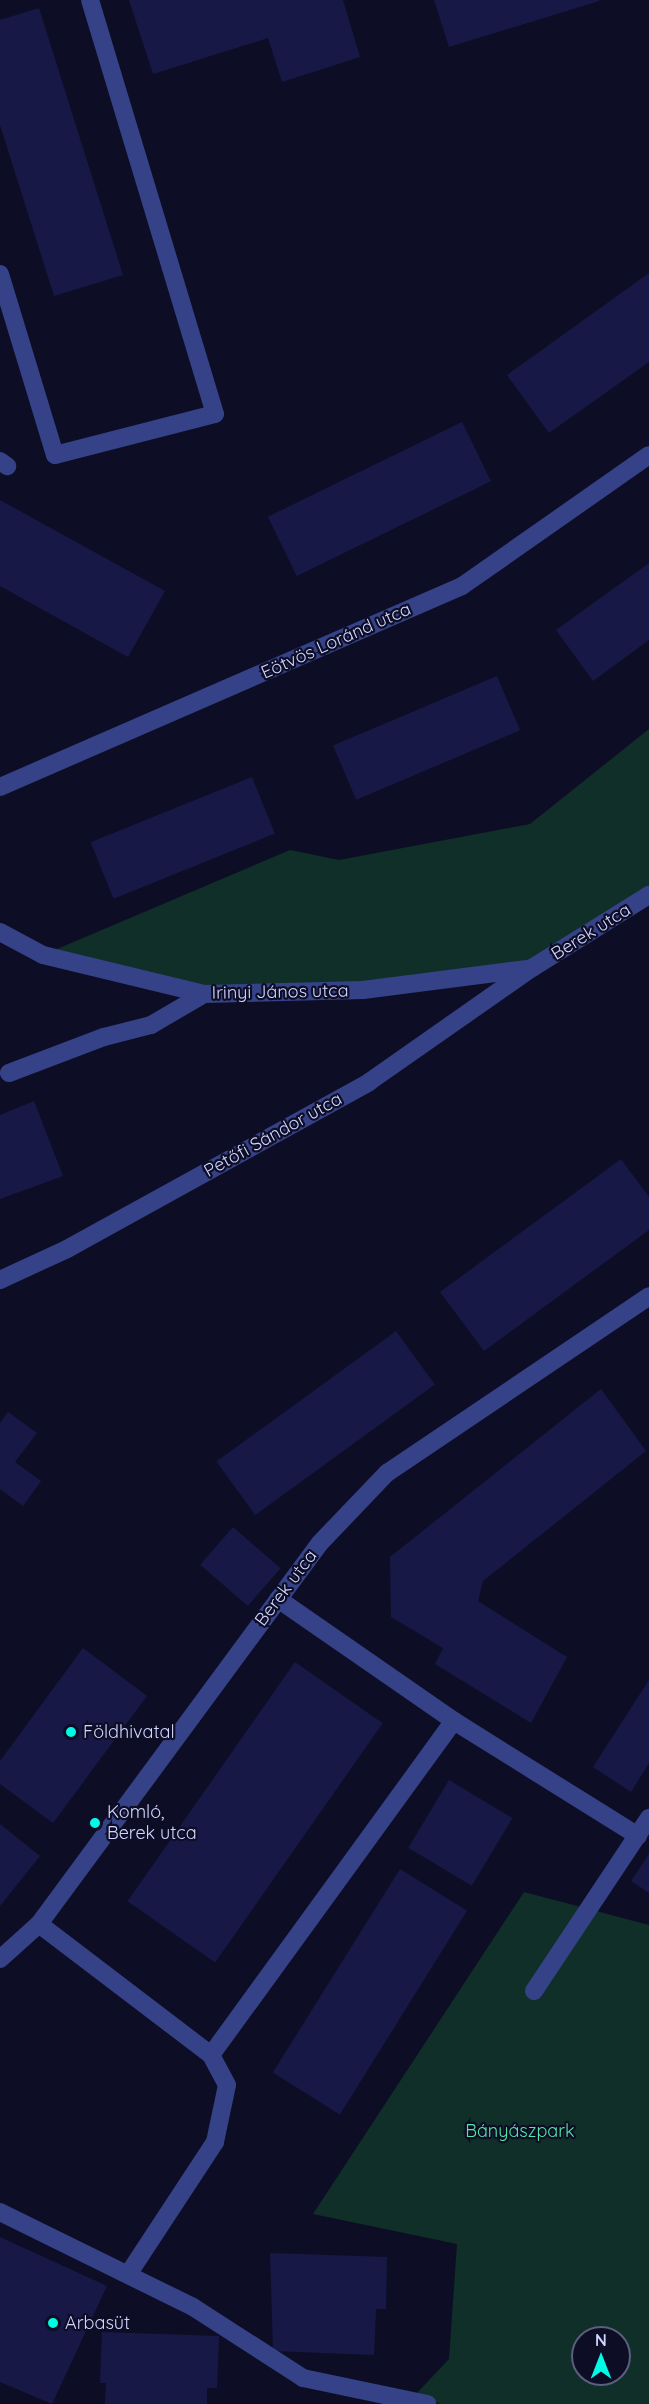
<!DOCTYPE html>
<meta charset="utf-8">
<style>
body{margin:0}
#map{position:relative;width:649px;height:2404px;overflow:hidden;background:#0d0e25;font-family:Quicksand,sans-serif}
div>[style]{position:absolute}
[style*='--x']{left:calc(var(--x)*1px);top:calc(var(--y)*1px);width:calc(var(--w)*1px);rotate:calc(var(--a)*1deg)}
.green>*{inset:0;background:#102f28}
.building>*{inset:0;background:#181847;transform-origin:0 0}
.minor>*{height:18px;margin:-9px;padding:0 9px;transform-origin:9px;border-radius:9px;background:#354287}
.dots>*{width:16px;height:16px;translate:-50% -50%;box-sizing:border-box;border:3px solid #0d0e25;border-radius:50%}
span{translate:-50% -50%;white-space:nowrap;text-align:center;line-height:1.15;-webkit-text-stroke:4.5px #0d0e25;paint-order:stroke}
.street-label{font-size:18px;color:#d1d5ff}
.poi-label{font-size:18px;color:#d1d5ff}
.left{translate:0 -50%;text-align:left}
.park-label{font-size:18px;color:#56e6a6}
.north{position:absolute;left:571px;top:2326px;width:60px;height:60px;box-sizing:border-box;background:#0d0e25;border:2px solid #5b5e7c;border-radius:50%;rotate:0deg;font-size:16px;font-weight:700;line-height:24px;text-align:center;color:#d1d5ff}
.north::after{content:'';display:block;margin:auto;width:21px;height:27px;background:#00fce4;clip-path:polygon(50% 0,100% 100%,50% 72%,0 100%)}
</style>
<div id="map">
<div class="green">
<div style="clip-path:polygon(649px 729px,649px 895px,532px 968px,204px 994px,43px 955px,290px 850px,339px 860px,530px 824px)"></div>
<div style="clip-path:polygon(evenodd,524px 1892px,649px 1925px,649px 2404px,440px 2404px,417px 2393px,449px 2359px,457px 2244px,313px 2214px,524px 1892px,583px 2338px,619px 2338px,619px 2374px,583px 2374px,583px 2338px)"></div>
</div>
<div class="building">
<div style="clip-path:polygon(129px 0,343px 0,360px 57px,282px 82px,268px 38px,153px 74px)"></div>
<div style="clip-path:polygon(434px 0,599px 0,599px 1px,449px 47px)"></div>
<div style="clip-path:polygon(39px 8px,123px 275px,54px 296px,0 125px,0 20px)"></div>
<div style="clip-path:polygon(649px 273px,649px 362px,549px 433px,507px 375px)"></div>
<div style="left:462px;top:422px;width:66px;height:216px;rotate:64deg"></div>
<div style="clip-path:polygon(0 500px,165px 591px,128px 657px,0 586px)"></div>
<div style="clip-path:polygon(649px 563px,649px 640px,593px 681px,556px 630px)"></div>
<div style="left:497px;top:676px;width:59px;height:178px;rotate:67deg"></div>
<div style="left:252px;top:777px;width:61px;height:174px;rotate:68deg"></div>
<div style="clip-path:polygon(34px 1101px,63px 1176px,0 1199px,0 1115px)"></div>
<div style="clip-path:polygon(621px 1159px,649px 1197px,649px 1230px,484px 1351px,440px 1292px)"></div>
<div style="left:396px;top:1331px;width:66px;height:222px;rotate:54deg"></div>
<div style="clip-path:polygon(601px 1389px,646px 1451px,483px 1581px,478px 1601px,567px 1657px,531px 1723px,435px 1664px,443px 1648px,391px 1617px,390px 1557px)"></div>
<div style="clip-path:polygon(8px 1412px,37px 1433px,15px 1462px,41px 1481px,23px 1506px,0 1489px,0 1423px)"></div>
<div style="left:233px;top:1527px;width:63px;height:50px;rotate:41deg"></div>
<div style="clip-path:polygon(83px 1648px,147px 1696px,53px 1823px,0 1784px,0 1761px)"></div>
<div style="left:295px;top:1662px;width:107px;height:292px;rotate:35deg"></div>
<div style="clip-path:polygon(649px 1680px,649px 1763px,631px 1792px,593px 1767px)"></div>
<div style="left:449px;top:1780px;width:74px;height:79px;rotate:31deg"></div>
<div style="clip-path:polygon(0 1824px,40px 1856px,0 1906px)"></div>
<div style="clip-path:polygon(649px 1854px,649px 1893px,631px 1881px)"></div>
<div style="left:400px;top:1869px;width:79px;height:240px;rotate:32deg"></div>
<div style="clip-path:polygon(0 2237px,107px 2286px,52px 2404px,0 2382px)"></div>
<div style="clip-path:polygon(270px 2253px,387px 2257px,386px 2309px,376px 2309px,374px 2355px,273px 2351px)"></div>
<div style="clip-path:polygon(102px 2332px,219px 2336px,217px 2388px,207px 2388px,207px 2404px,105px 2404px,106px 2383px,100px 2383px)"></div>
</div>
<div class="minor">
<div style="--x:0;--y:274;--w:189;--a:73.1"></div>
<div style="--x:55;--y:455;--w:165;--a:-14.4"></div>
<div style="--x:215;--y:414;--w:432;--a:-106.8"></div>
<div style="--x:0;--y:461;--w:9;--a:36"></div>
<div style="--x:0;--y:787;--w:504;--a:-23.51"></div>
<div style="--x:462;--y:586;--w:228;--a:-35"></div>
<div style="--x:0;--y:932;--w:49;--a:28.1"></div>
<div style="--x:43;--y:955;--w:166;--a:13.6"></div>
<div style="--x:204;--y:994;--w:159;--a:-1.4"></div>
<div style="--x:363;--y:990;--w:166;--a:-7.3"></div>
<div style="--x:9;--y:1073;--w:102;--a:-20.8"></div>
<div style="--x:104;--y:1037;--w:49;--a:-14.3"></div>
<div style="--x:151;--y:1025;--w:61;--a:-30.3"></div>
<div style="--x:0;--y:1280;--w:74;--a:-24.8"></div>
<div style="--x:67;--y:1249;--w:345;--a:-28.9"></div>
<div style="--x:369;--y:1082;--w:199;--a:-35"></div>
<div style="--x:532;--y:968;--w:138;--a:-32"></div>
<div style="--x:278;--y:1599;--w:214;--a:34.7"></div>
<div style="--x:454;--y:1721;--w:217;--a:32"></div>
<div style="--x:39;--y:1924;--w:216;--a:37.3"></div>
<div style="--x:211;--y:2055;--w:413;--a:-54"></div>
<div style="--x:0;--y:1959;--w:52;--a:-41.9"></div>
<div style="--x:39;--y:1924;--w:473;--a:-53.6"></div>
<div style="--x:320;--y:1543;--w:97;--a:-46.3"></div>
<div style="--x:387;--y:1473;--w:316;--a:-34"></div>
<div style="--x:534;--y:1991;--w:208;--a:-56.4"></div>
<div style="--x:0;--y:2212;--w:215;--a:26.2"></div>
<div style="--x:193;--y:2307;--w:131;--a:32.8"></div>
<div style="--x:303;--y:2378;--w:127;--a:11.8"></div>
<div style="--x:129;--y:2273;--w:157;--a:-56.7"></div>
<div style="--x:215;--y:2142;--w:58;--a:-78.1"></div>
<div style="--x:227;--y:2085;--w:34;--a:-118"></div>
</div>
<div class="dots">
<div style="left:71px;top:1732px;background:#00fce4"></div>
<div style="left:95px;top:1823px;background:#00fce4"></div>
<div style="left:53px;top:2323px;background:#00fce4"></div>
</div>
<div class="street-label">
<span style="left:336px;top:641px;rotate:-24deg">Eötvös Loránd utca</span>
<span style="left:591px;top:932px;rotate:-32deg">Berek utca</span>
<span style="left:280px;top:992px;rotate:-1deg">Irinyi János utca</span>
<span style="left:273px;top:1135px;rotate:-29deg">Petőfi Sándor utca</span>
<span style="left:286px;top:1588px;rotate:-53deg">Berek utca</span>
</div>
<div class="poi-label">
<span class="left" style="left:83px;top:1732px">Földhivatal</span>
<span class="left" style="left:107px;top:1823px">Komló,<br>Berek utca</span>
<span class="left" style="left:65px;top:2323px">Arbasüt</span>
</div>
<div class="park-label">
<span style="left:520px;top:2131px">Bányászpark</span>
</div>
<div class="north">N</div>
</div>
